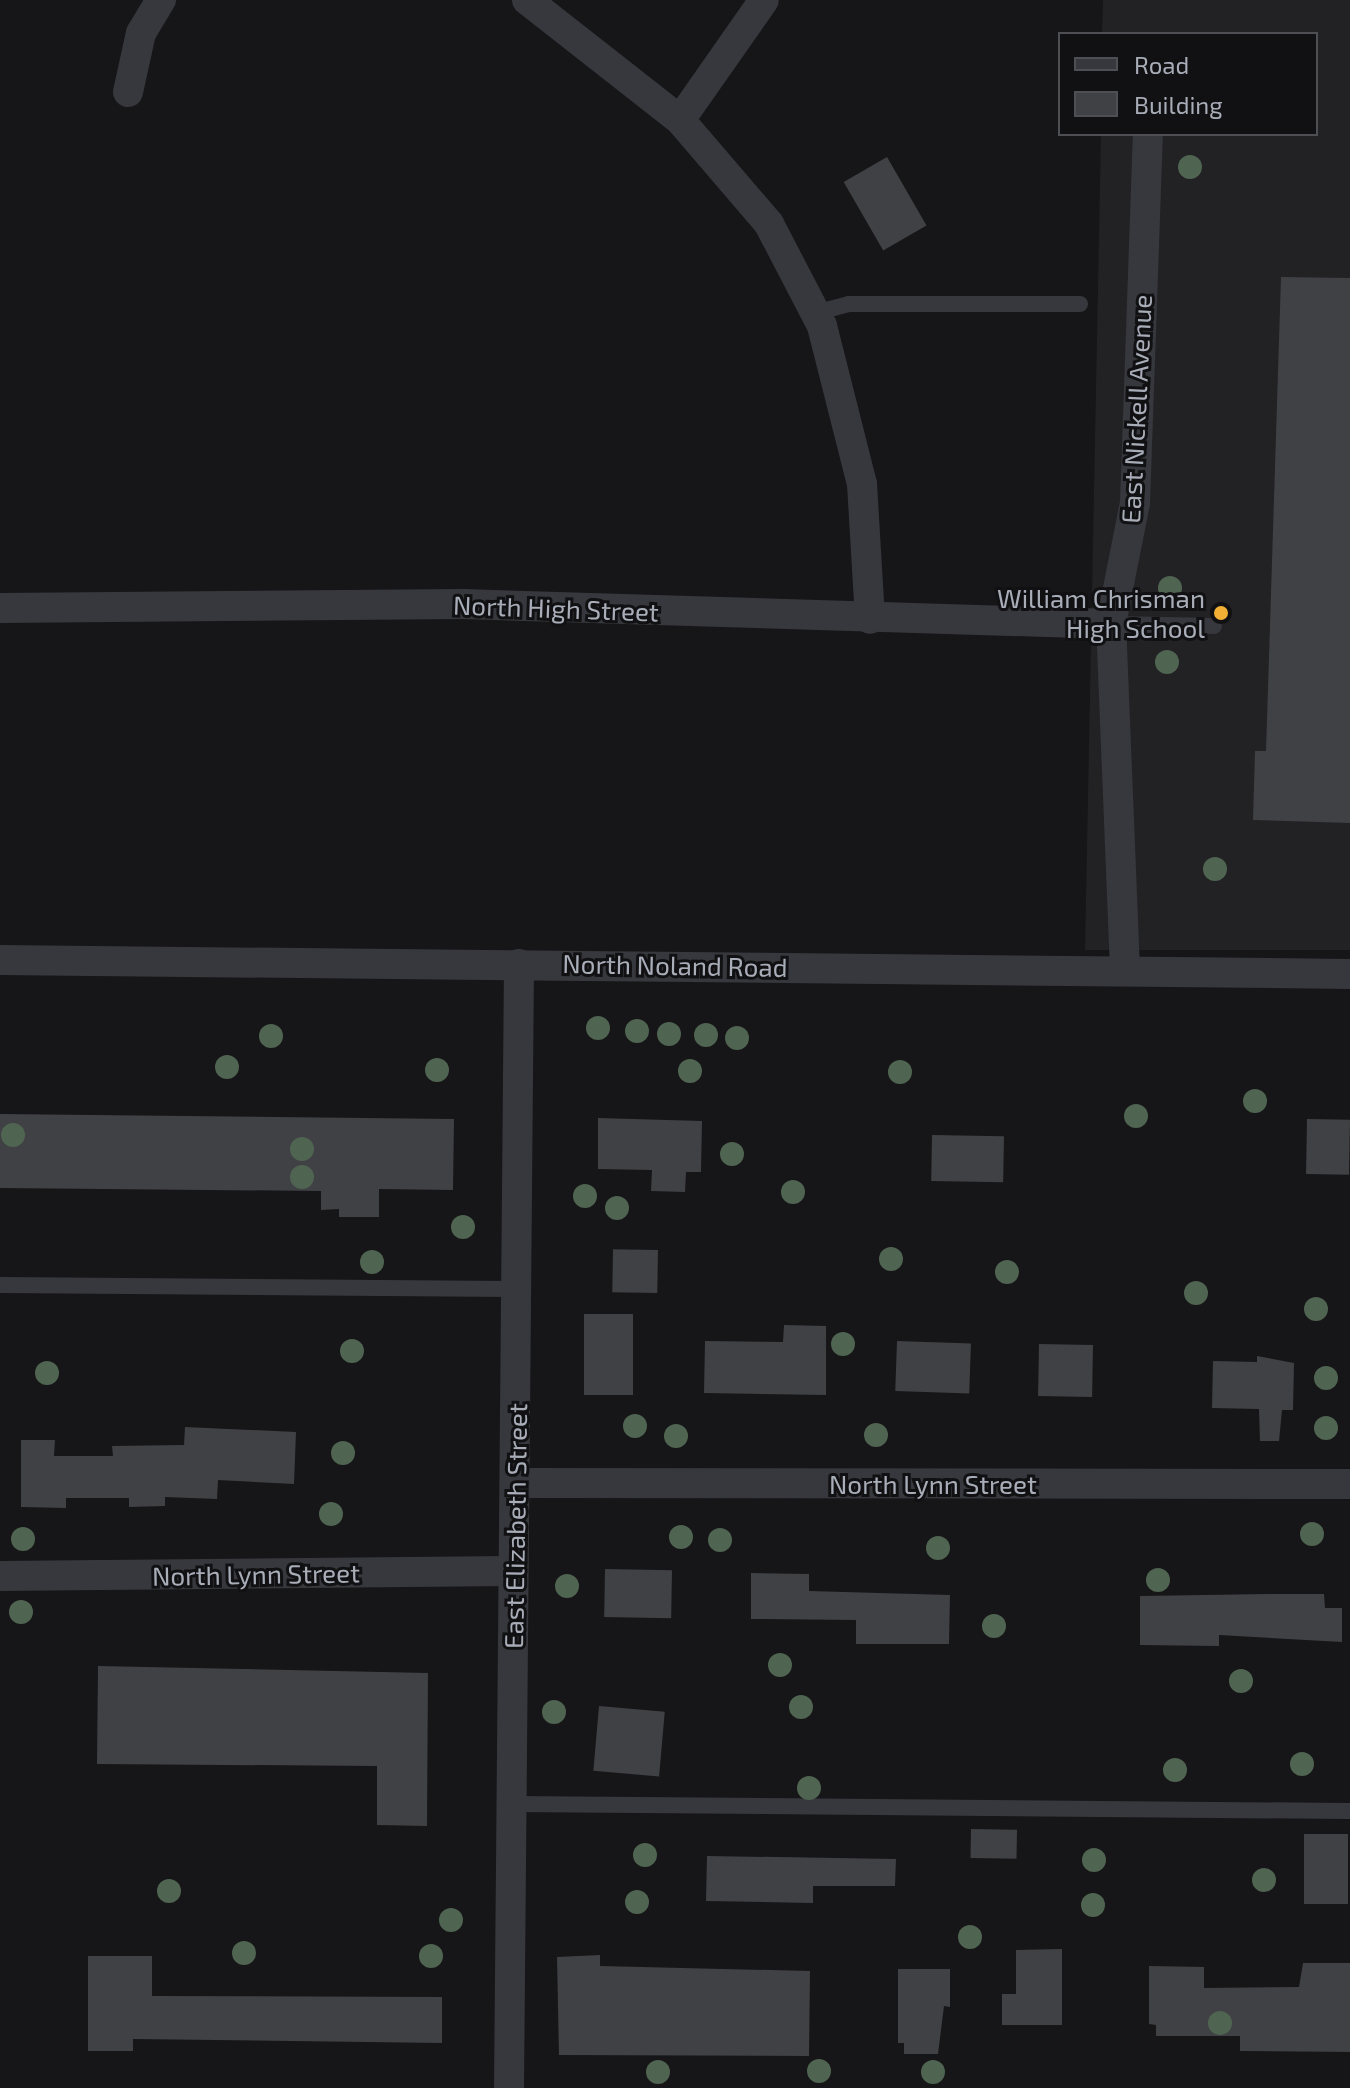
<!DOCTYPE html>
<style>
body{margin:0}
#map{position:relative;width:1350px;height:2088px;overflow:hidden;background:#161618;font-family:"Exo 2",sans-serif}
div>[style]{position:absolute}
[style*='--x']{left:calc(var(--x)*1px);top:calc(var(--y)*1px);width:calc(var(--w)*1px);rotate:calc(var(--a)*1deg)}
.built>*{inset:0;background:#222225}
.building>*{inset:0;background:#404145;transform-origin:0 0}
.lane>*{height:16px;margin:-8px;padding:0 8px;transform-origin:8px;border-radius:8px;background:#37383d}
.street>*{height:30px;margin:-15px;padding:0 15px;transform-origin:15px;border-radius:15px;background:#37383d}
.trees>*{width:24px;height:24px;margin:-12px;border-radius:50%;background:#506452}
.dots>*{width:22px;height:22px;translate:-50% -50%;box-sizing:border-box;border:4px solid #111113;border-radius:50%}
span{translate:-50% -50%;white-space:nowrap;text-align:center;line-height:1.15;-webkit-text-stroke:6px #111113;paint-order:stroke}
.street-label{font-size:26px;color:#a8adb8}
.poi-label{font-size:26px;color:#a8adb8}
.right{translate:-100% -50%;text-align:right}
.legend{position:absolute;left:1058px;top:32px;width:260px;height:104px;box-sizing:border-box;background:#111113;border:2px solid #4d4f55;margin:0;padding:10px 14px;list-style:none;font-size:24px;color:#a8adb8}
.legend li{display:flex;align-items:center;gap:16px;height:40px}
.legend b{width:40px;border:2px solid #4d4f55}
</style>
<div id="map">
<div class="built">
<div style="clip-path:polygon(1103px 0,1350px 0,1350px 950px,1085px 950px,1101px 134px,1316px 134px,1316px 34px,1102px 34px)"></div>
</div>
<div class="building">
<div style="left:887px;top:157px;width:79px;height:50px;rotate:60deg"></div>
<div style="clip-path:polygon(1281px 277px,1350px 278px,1350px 823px,1253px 820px,1255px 751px,1266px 751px)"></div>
<div style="clip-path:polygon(0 1114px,454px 1119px,453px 1190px,379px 1189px,379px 1217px,339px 1217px,339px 1209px,321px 1210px,321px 1191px,0 1188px)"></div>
<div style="clip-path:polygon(598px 1118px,702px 1121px,701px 1172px,686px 1172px,685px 1192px,651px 1191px,652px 1170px,598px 1169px)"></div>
<div style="left:1307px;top:1119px;width:43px;height:55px;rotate:1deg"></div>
<div style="left:932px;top:1135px;width:72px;height:46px;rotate:1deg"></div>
<div style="left:658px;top:1250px;width:43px;height:45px;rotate:91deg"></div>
<div style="left:584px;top:1314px;width:49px;height:81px"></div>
<div style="clip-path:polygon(784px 1325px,826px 1326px,826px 1395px,704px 1393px,705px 1341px,783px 1342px)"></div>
<div style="left:897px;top:1341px;width:74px;height:50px;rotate:2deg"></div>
<div style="left:1039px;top:1344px;width:54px;height:52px;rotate:1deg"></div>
<div style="clip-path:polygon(1257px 1356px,1294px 1363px,1293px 1410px,1282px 1410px,1279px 1441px,1260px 1441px,1259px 1409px,1212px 1408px,1213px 1361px,1257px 1362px)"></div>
<div style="clip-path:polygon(185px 1427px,296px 1432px,294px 1484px,218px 1480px,217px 1499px,165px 1497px,165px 1506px,129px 1507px,129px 1498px,66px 1498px,66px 1508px,21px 1507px,21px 1440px,55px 1440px,54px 1456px,113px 1456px,112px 1446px,184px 1445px)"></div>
<div style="left:605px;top:1569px;width:67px;height:48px;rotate:1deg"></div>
<div style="clip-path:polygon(751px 1573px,809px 1574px,809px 1591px,950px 1595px,949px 1644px,856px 1644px,856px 1620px,751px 1619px)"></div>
<div style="clip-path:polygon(1268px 1594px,1324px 1594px,1325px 1608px,1342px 1608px,1342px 1642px,1219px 1635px,1219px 1646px,1140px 1645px,1140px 1596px)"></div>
<div style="clip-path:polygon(98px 1666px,428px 1673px,427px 1826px,377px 1825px,377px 1766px,97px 1764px)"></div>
<div style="left:599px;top:1706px;width:66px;height:65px;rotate:5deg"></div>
<div style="left:971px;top:1829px;width:46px;height:29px;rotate:1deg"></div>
<div style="left:1304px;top:1834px;width:44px;height:70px"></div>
<div style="clip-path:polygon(707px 1856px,896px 1859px,895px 1886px,813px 1886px,813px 1903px,706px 1901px)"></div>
<div style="clip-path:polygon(1062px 1949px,1062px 2025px,1002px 2025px,1002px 1994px,1016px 1994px,1016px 1950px)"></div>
<div style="clip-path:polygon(600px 1955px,600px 1966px,810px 1971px,809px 2056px,559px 2055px,557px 1957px)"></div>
<div style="clip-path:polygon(88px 1956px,152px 1956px,152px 1996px,442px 1997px,442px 2043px,133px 2039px,133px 2051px,88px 2051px)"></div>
<div style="clip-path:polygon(1303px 1963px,1350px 1963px,1350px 2052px,1240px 2051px,1240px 2036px,1156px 2036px,1156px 2025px,1149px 2024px,1149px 1966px,1204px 1967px,1204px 1988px,1299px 1987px)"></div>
<div style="clip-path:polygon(898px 1969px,950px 1969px,950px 2007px,944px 2006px,938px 2054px,904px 2054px,904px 2043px,898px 2043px)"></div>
</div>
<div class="lane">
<div style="--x:815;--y:313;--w:35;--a:-15"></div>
<div style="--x:849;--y:304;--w:231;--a:0"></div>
<div style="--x:1111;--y:624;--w:103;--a:1.1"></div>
<div style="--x:0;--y:1285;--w:520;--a:0.44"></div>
<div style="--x:511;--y:1804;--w:839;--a:0.48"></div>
</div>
<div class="street">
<div style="--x:527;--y:0;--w:194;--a:38.1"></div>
<div style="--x:680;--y:120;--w:137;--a:49.4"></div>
<div style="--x:769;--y:224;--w:115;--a:62.5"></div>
<div style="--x:822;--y:326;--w:163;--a:75.8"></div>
<div style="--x:862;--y:484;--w:135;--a:86.6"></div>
<div style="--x:128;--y:92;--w:60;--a:-77.6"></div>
<div style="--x:141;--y:33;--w:39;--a:-59"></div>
<div style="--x:680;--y:120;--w:146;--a:-55"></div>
<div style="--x:0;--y:608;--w:463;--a:-0.5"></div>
<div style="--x:463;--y:604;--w:648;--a:1.77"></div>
<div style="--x:0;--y:960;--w:1350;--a:0.59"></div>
<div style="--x:1125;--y:970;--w:346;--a:-92.3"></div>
<div style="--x:1111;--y:624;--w:123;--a:-78.8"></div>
<div style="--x:1135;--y:503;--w:369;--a:-88"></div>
<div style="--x:517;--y:1483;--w:833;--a:0.07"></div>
<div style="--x:0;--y:1576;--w:512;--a:-0.56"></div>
<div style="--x:509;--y:2088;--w:1124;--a:-89.49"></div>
</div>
<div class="trees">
<div style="left:1190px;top:167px"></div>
<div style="left:1170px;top:588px"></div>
<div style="left:1167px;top:662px"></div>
<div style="left:1215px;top:869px"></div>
<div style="left:598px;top:1028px"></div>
<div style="left:637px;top:1031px"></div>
<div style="left:669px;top:1034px"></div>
<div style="left:706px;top:1035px"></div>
<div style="left:271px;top:1036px"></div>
<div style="left:737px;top:1038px"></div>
<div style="left:227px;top:1067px"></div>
<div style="left:437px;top:1070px"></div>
<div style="left:690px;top:1071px"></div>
<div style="left:900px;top:1072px"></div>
<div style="left:1255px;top:1101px"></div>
<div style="left:1136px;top:1116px"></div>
<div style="left:13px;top:1135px"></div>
<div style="left:302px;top:1149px"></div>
<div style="left:732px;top:1154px"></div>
<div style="left:302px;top:1177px"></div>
<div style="left:793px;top:1192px"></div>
<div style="left:585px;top:1196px"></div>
<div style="left:617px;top:1208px"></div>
<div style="left:463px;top:1227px"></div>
<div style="left:891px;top:1259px"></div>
<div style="left:372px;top:1262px"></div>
<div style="left:1007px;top:1272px"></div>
<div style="left:1196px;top:1293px"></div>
<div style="left:1316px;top:1309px"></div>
<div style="left:843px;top:1344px"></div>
<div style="left:352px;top:1351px"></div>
<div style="left:47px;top:1373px"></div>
<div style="left:1326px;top:1378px"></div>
<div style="left:635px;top:1426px"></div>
<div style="left:1326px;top:1428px"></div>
<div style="left:876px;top:1435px"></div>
<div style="left:676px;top:1436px"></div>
<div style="left:343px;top:1453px"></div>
<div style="left:331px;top:1514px"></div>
<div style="left:1312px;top:1534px"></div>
<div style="left:681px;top:1537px"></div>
<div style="left:23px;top:1539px"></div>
<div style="left:720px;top:1540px"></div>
<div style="left:938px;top:1548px"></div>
<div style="left:1158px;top:1580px"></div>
<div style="left:567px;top:1586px"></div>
<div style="left:21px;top:1612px"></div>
<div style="left:994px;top:1626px"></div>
<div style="left:780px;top:1665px"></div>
<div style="left:1241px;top:1681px"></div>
<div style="left:801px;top:1707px"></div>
<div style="left:554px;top:1712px"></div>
<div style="left:1302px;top:1764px"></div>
<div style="left:1175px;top:1770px"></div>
<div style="left:809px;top:1788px"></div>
<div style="left:645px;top:1855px"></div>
<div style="left:1094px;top:1860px"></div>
<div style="left:1264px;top:1880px"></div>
<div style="left:169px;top:1891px"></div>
<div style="left:637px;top:1902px"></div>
<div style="left:1093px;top:1905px"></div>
<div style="left:451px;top:1920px"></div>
<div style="left:970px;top:1937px"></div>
<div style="left:244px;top:1953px"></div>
<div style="left:431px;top:1956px"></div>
<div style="left:1220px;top:2023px"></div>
<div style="left:819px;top:2071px"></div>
<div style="left:658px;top:2072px"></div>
<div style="left:933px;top:2072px"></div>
</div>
<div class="dots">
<div style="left:1221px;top:613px;background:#f2b134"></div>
</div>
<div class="street-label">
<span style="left:1136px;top:409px;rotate:-87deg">East Nickell Avenue</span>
<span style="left:556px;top:608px;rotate:2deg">North High Street</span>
<span style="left:675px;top:965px;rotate:1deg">North Noland Road</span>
<span style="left:933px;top:1484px">North Lynn Street</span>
<span style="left:515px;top:1526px;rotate:-89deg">East Elizabeth Street</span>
<span style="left:256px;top:1574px;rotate:-1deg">North Lynn Street</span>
</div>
<div class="poi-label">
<span class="right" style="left:1205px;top:613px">William Chrisman<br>High School</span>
</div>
<ul class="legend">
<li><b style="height:10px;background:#37383d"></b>Road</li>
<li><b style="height:22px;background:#404145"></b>Building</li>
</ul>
</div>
